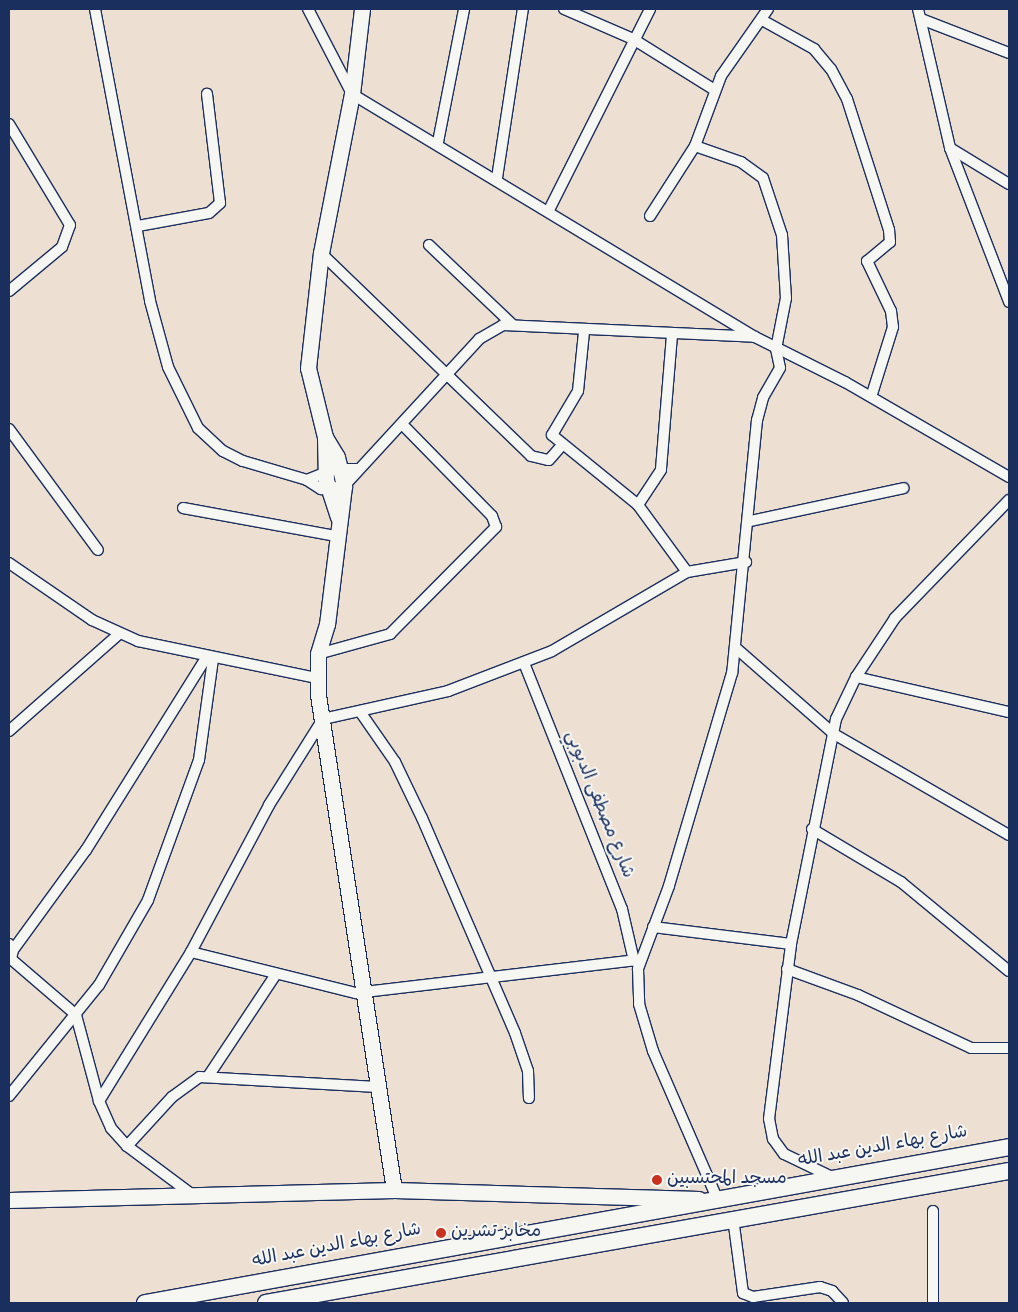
<!DOCTYPE html>
<meta charset="utf-8">
<style>
body{margin:0}
#map{position:relative;width:1018px;height:1312px;overflow:hidden;background:#ede0d2;font-family:"Gochi Hand","Playpen Sans Arabic",sans-serif}
div>[style]{position:absolute}
[style*='--x']{left:calc(var(--x)*1px);top:calc(var(--y)*1px);width:calc(var(--w)*1px);rotate:calc(var(--a)*1deg)}
.roads{filter:drop-shadow(1px 0 #1b2f5e) drop-shadow(-1px 0 #1b2f5e) drop-shadow(0 1px #1b2f5e) drop-shadow(0 -1px #1b2f5e)}
.street>*{height:10px;margin:-5px;padding:0 5px;transform-origin:5px;border-radius:5px;background:#f6f6f2}
.secondary>*{height:15px;margin:-7.5px;padding:0 7.5px;transform-origin:7.5px;border-radius:7.5px;background:#f6f6f2}
.primary>*{height:16px;margin:-8px;padding:0 8px;transform-origin:8px;border-radius:8px;background:#f6f6f2}
.dots>*{width:14px;height:14px;translate:-50% -50%;box-sizing:border-box;border:2px solid #f6f6f2;border-radius:50%}
span{translate:-50% -50%;white-space:nowrap;text-align:center;line-height:1.15;-webkit-text-stroke:4px #f6f6f2;paint-order:stroke}
.street-label{font-size:18px;color:#1b2f5e}
.poi-label{font-size:18px;color:#1b2f5e}
.left{translate:0 -50%;text-align:left}
.frame{position:absolute;inset:0;border:10px solid #1b2f5e;pointer-events:none}
</style>
<div id="map">
<div class="roads">
<div class="street">
<div style="--x:95;--y:9;--w:297;--a:79.3"></div>
<div style="--x:150;--y:301;--w:68;--a:74.7"></div>
<div style="--x:168;--y:367;--w:68;--a:63.8"></div>
<div style="--x:198;--y:428;--w:34;--a:43"></div>
<div style="--x:223;--y:451;--w:22;--a:27"></div>
<div style="--x:243;--y:461;--w:67;--a:16.5"></div>
<div style="--x:307;--y:480;--w:17;--a:33"></div>
<div style="--x:321;--y:489;--w:23;--a:-7"></div>
<div style="--x:344;--y:486;--w:200;--a:-47.4"></div>
<div style="--x:479;--y:339;--w:28;--a:-30"></div>
<div style="--x:503;--y:325;--w:252;--a:2.7"></div>
<div style="--x:308;--y:9;--w:96;--a:62.6"></div>
<div style="--x:352;--y:94;--w:471;--a:31.1"></div>
<div style="--x:755;--y:337;--w:101;--a:26.6"></div>
<div style="--x:845;--y:382;--w:190;--a:30.1"></div>
<div style="--x:564;--y:9;--w:75;--a:23.5"></div>
<div style="--x:633;--y:39;--w:94;--a:32"></div>
<div style="--x:918;--y:9;--w:143;--a:77"></div>
<div style="--x:950;--y:148;--w:165;--a:69"></div>
<div style="--x:921;--y:19;--w:94;--a:21.1"></div>
<div style="--x:762;--y:20;--w:60;--a:29.1"></div>
<div style="--x:814;--y:49;--w:26;--a:50"></div>
<div style="--x:831;--y:69;--w:34;--a:62"></div>
<div style="--x:847;--y:99;--w:138;--a:72.2"></div>
<div style="--x:889;--y:230;--w:12;--a:85"></div>
<div style="--x:890;--y:242;--w:30;--a:140"></div>
<div style="--x:867;--y:261;--w:55;--a:64.4"></div>
<div style="--x:891;--y:311;--w:16;--a:83"></div>
<div style="--x:893;--y:327;--w:73;--a:107.4"></div>
<div style="--x:9;--y:124;--w:118;--a:58.9"></div>
<div style="--x:70;--y:225;--w:23;--a:110"></div>
<div style="--x:62;--y:247;--w:69;--a:140.3"></div>
<div style="--x:438;--y:142;--w:136;--a:-78.9"></div>
<div style="--x:695;--y:146;--w:49;--a:19.2"></div>
<div style="--x:741;--y:162;--w:27;--a:36"></div>
<div style="--x:763;--y:178;--w:60;--a:71.6"></div>
<div style="--x:782;--y:235;--w:63;--a:86.4"></div>
<div style="--x:786;--y:298;--w:52;--a:101.1"></div>
<div style="--x:776;--y:349;--w:19;--a:78"></div>
<div style="--x:780;--y:368;--w:34;--a:120"></div>
<div style="--x:763;--y:398;--w:23;--a:105"></div>
<div style="--x:757;--y:420;--w:254;--a:95.6"></div>
<div style="--x:732;--y:673;--w:222;--a:106.5"></div>
<div style="--x:669;--y:886;--w:89;--a:110.5"></div>
<div style="--x:638;--y:969;--w:35;--a:88"></div>
<div style="--x:639;--y:1004;--w:49;--a:73.4"></div>
<div style="--x:653;--y:1051;--w:160;--a:66.5"></div>
<div style="--x:950;--y:148;--w:69;--a:31.4"></div>
<div style="--x:497;--y:178;--w:171;--a:-81.3"></div>
<div style="--x:549;--y:210;--w:225;--a:-63.3"></div>
<div style="--x:650;--y:216;--w:83;--a:-57.3"></div>
<div style="--x:695;--y:146;--w:75;--a:-69.6"></div>
<div style="--x:721;--y:76;--w:82;--a:-55"></div>
<div style="--x:138;--y:226;--w:72;--a:-10.4"></div>
<div style="--x:209;--y:213;--w:15;--a:-42"></div>
<div style="--x:220;--y:203;--w:110;--a:-96.8"></div>
<div style="--x:429;--y:245;--w:116;--a:43.6"></div>
<div style="--x:321;--y:253;--w:292;--a:44"></div>
<div style="--x:531;--y:456;--w:18;--a:13"></div>
<div style="--x:549;--y:460;--w:18;--a:-49"></div>
<div style="--x:584;--y:332;--w:59;--a:95.8"></div>
<div style="--x:578;--y:391;--w:51;--a:120.6"></div>
<div style="--x:552;--y:435;--w:111;--a:39.1"></div>
<div style="--x:672;--y:335;--w:135;--a:94.7"></div>
<div style="--x:661;--y:470;--w:42;--a:123.3"></div>
<div style="--x:638;--y:505;--w:83;--a:53.8"></div>
<div style="--x:9;--y:429;--w:150;--a:53.7"></div>
<div style="--x:307;--y:480;--w:29;--a:-22"></div>
<div style="--x:334;--y:469;--w:23;--a:0"></div>
<div style="--x:183;--y:508;--w:156;--a:10.4"></div>
<div style="--x:750;--y:521;--w:157;--a:-12.1"></div>
<div style="--x:9;--y:563;--w:101;--a:34.5"></div>
<div style="--x:92;--y:620;--w:51;--a:24.5"></div>
<div style="--x:138;--y:641;--w:183;--a:11.7"></div>
<div style="--x:736;--y:648;--w:130;--a:41.3"></div>
<div style="--x:834;--y:734;--w:202;--a:30"></div>
<div style="--x:318;--y:654;--w:75;--a:-15.5"></div>
<div style="--x:390;--y:634;--w:151;--a:-45.3"></div>
<div style="--x:496;--y:527;--w:12;--a:-110"></div>
<div style="--x:492;--y:516;--w:127;--a:-134.4"></div>
<div style="--x:524;--y:663;--w:265;--a:68.3"></div>
<div style="--x:622;--y:909;--w:53;--a:77"></div>
<div style="--x:856;--y:677;--w:157;--a:12.9"></div>
<div style="--x:361;--y:713;--w:60;--a:55.2"></div>
<div style="--x:395;--y:762;--w:62;--a:64.3"></div>
<div style="--x:422;--y:818;--w:234;--a:66.6"></div>
<div style="--x:515;--y:1033;--w:40;--a:71.1"></div>
<div style="--x:528;--y:1071;--w:27;--a:88"></div>
<div style="--x:9;--y:731;--w:147;--a:-41.4"></div>
<div style="--x:812;--y:829;--w:104;--a:30.8"></div>
<div style="--x:901;--y:882;--w:140;--a:39.5"></div>
<div style="--x:653;--y:927;--w:139;--a:7"></div>
<div style="--x:9;--y:944;--w:7;--a:56"></div>
<div style="--x:13;--y:950;--w:124;--a:-53.9"></div>
<div style="--x:86;--y:850;--w:226;--a:-58"></div>
<div style="--x:13;--y:950;--w:9;--a:103"></div>
<div style="--x:11;--y:959;--w:86;--a:40.7"></div>
<div style="--x:76;--y:1015;--w:89;--a:75"></div>
<div style="--x:191;--y:952;--w:170;--a:14"></div>
<div style="--x:356;--y:993;--w:285;--a:-6.7"></div>
<div style="--x:787;--y:969;--w:76;--a:20.1"></div>
<div style="--x:858;--y:995;--w:125;--a:25.1"></div>
<div style="--x:971;--y:1048;--w:38;--a:0"></div>
<div style="--x:209;--y:1075;--w:121;--a:-56.4"></div>
<div style="--x:9;--y:1096;--w:143;--a:-51"></div>
<div style="--x:99;--y:985;--w:98;--a:-60"></div>
<div style="--x:148;--y:900;--w:149;--a:-70"></div>
<div style="--x:199;--y:760;--w:102;--a:-82.1"></div>
<div style="--x:127;--y:1146;--w:67;--a:-47.4"></div>
<div style="--x:172;--y:1097;--w:34;--a:-36"></div>
<div style="--x:200;--y:1077;--w:177;--a:3.2"></div>
<div style="--x:832;--y:1177;--w:53;--a:-154.4"></div>
<div style="--x:784;--y:1154;--w:19;--a:-126"></div>
<div style="--x:773;--y:1139;--w:20;--a:-101"></div>
<div style="--x:769;--y:1119;--w:176;--a:-82.8"></div>
<div style="--x:791;--y:944;--w:229;--a:-78.7"></div>
<div style="--x:836;--y:719;--w:47;--a:-64.5"></div>
<div style="--x:856;--y:677;--w:71;--a:-56.5"></div>
<div style="--x:895;--y:618;--w:164;--a:-46"></div>
<div style="--x:194;--y:1196;--w:84;--a:-143.3"></div>
<div style="--x:127;--y:1146;--w:24;--a:-132"></div>
<div style="--x:111;--y:1128;--w:30;--a:-114"></div>
<div style="--x:99;--y:1101;--w:175;--a:-58.3"></div>
<div style="--x:191;--y:952;--w:166;--a:-62"></div>
<div style="--x:269;--y:805;--w:102;--a:-57.9"></div>
<div style="--x:323;--y:719;--w:128;--a:-12.6"></div>
<div style="--x:448;--y:691;--w:111;--a:-21"></div>
<div style="--x:552;--y:651;--w:156;--a:-30.3"></div>
<div style="--x:687;--y:572;--w:60;--a:-9.6"></div>
<div style="--x:733;--y:1218;--w:76;--a:82.4"></div>
<div style="--x:743;--y:1293;--w:11;--a:22"></div>
<div style="--x:753;--y:1297;--w:68;--a:-8.5"></div>
<div style="--x:820;--y:1287;--w:13;--a:18"></div>
<div style="--x:832;--y:1291;--w:16;--a:47"></div>
<div style="--x:933;--y:1303;--w:92;--a:-90"></div>
</div>
<div class="secondary">
<div style="--x:325;--y:437;--w:23;--a:59"></div>
<div style="--x:337;--y:457;--w:30;--a:76"></div>
<div style="--x:344;--y:486;--w:139;--a:97"></div>
<div style="--x:327;--y:624;--w:31;--a:107"></div>
<div style="--x:318;--y:654;--w:41;--a:90"></div>
<div style="--x:318;--y:695;--w:501;--a:81.27"></div>
<div style="--x:338;--y:517;--w:38;--a:-108"></div>
<div style="--x:326;--y:481;--w:44;--a:-91.3"></div>
<div style="--x:325;--y:437;--w:71;--a:-103.8"></div>
<div style="--x:308;--y:368;--w:116;--a:-83.6"></div>
<div style="--x:321;--y:253;--w:162;--a:-79"></div>
<div style="--x:352;--y:94;--w:86;--a:-83.3"></div>
<div style="--x:9;--y:1200;--w:385;--a:-1.5"></div>
<div style="--x:394;--y:1190;--w:305;--a:1.7"></div>
</div>
<div class="primary">
<div style="--x:145;--y:1303;--w:878;--a:-10.23"></div>
<div style="--x:266;--y:1303;--w:755;--a:-10.07"></div>
</div>
</div>
<div class="dots">
<div style="left:657px;top:1180px;background:#c8321e"></div>
<div style="left:441px;top:1233px;background:#c8321e"></div>
</div>
<div class="street-label">
<span style="left:598px;top:805px;rotate:68deg">شارع مصطفى الدبوبي</span>
<span style="left:883px;top:1148px;rotate:-10deg">شارع بهاء الدين عبد الله</span>
<span style="left:337px;top:1247px;rotate:-11deg">شارع بهاء الدين عبد الله</span>
</div>
<div class="poi-label">
<span class="left" style="left:667px;top:1180px">مسجد المحتسبين</span>
<span class="left" style="left:451px;top:1233px">مخابز تشرين</span>
</div>
<div class="frame"></div>
</div>
